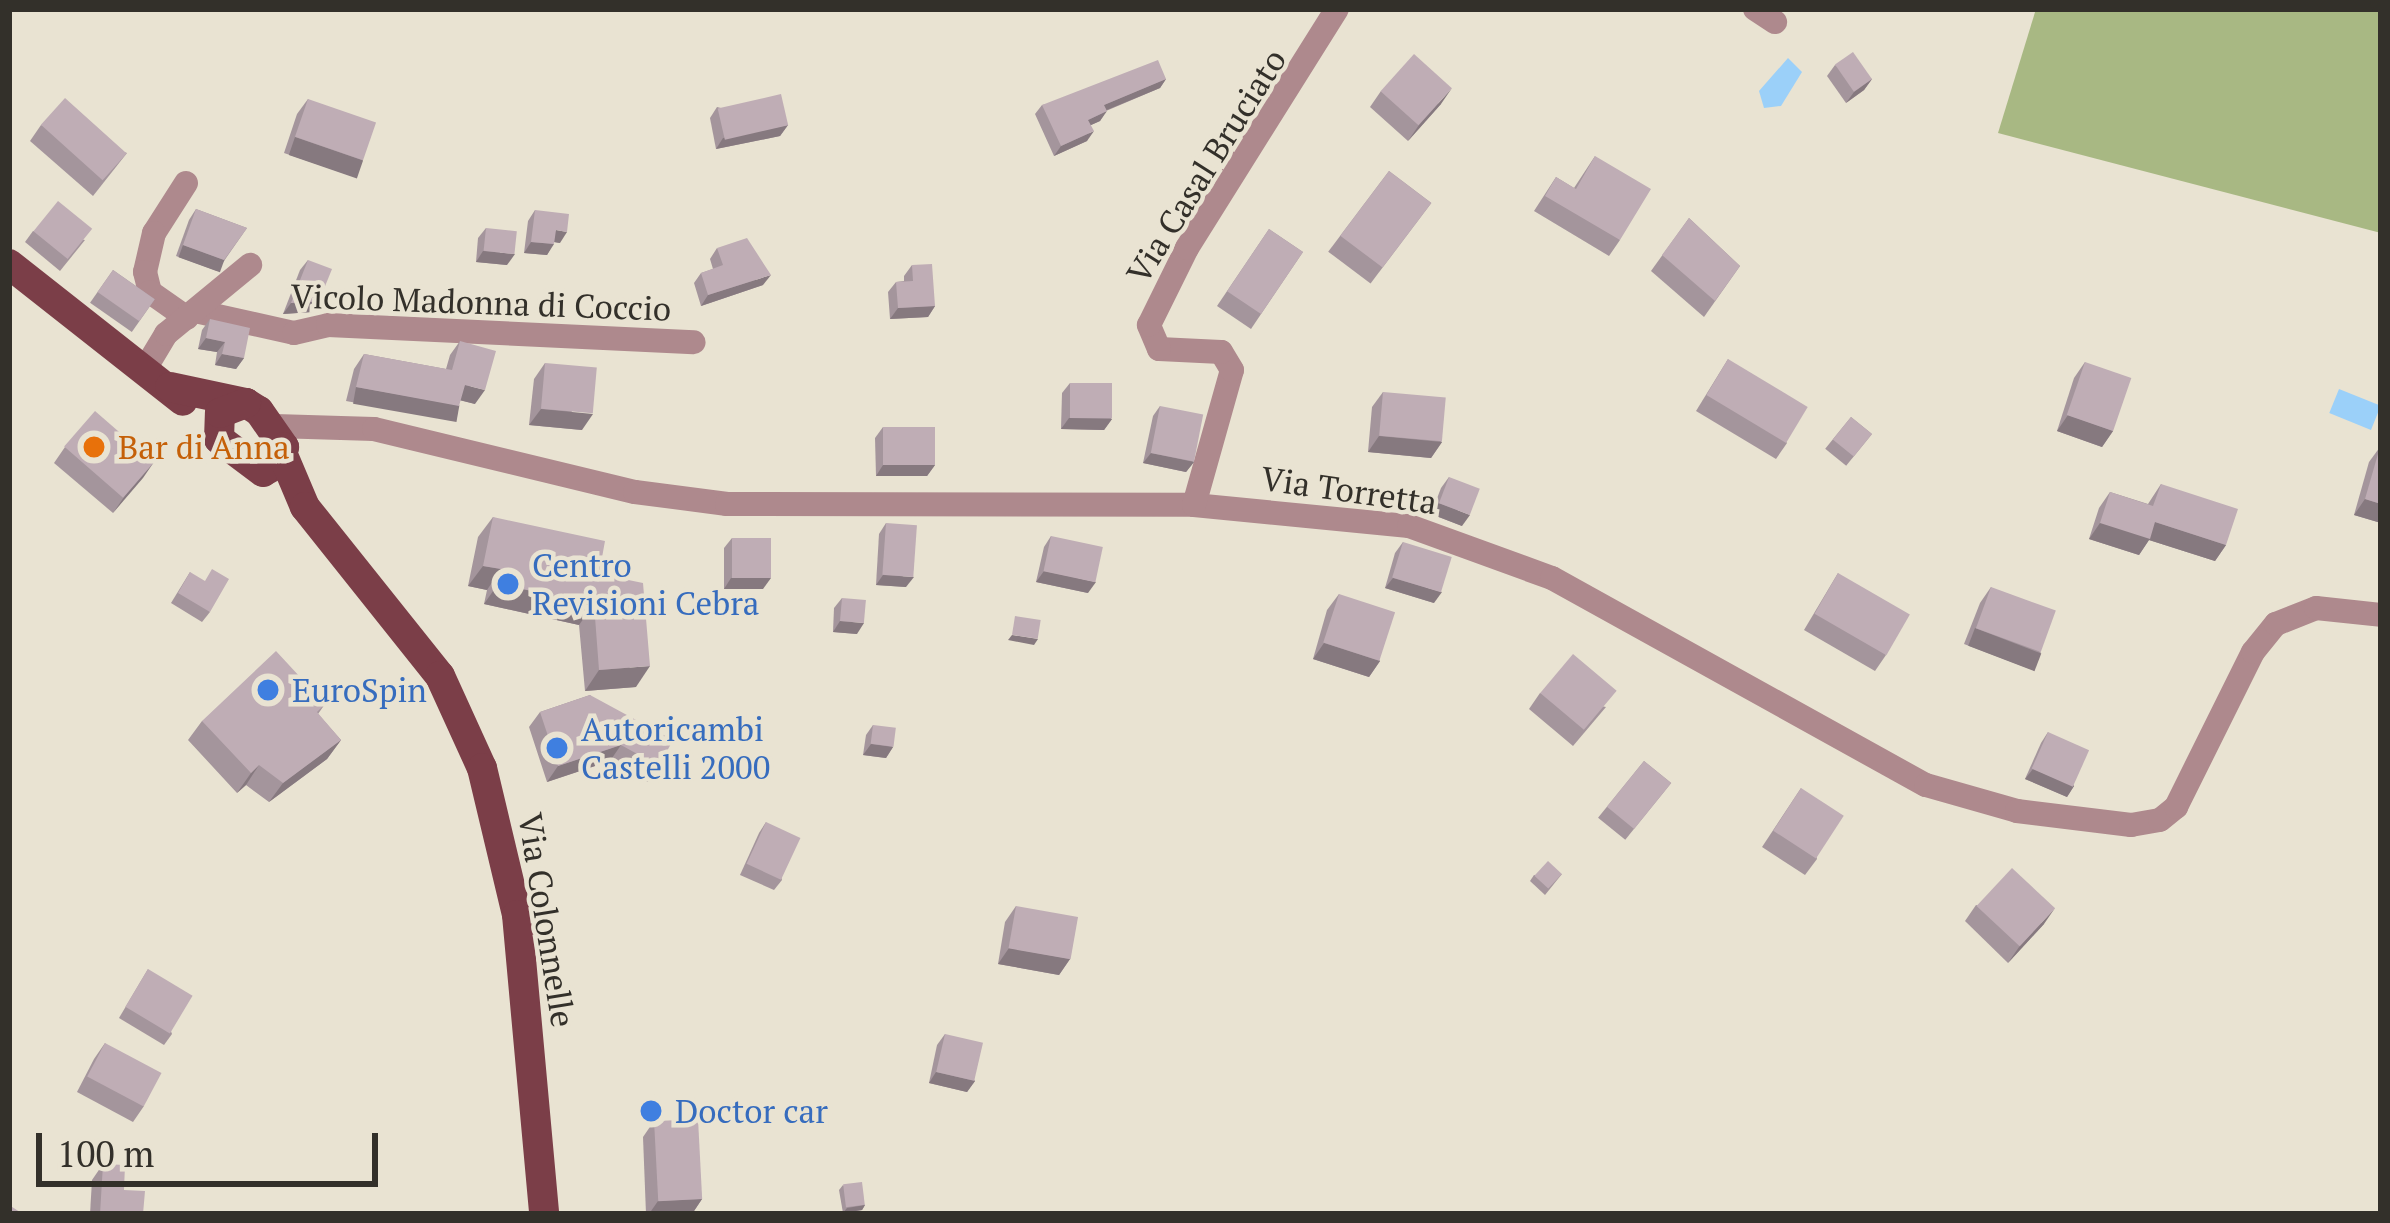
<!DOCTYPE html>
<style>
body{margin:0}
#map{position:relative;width:2390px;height:1223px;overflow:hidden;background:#e9e3d2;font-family:"PT Serif",serif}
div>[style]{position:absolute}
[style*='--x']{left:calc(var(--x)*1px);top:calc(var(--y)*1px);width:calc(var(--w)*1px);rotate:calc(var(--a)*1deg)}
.green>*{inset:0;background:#a8b883}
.water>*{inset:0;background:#9bd0f9;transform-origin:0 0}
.minor>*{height:24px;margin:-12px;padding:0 12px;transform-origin:12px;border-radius:12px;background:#ae898d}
.major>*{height:30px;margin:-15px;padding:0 15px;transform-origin:15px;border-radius:15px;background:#7b3e48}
.wall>*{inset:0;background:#a4959c;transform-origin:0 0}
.shaded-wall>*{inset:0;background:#86797f;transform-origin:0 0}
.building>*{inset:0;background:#bfadb5;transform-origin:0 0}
.dots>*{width:33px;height:33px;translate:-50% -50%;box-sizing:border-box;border:6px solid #e9e3d2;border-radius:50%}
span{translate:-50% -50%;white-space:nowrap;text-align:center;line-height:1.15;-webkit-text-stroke:9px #e9e3d2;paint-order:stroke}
.street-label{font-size:33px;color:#33302a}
.food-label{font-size:33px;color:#c56008}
.left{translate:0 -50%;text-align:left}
.shop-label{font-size:33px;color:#366cbe}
.frame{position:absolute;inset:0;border:12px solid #33302a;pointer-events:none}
.scale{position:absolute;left:36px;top:1133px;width:342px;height:54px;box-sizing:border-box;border:6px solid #33302a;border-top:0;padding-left:15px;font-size:36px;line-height:42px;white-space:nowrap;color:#33302a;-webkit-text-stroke:9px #e9e3d2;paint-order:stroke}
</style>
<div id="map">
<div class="green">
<div style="clip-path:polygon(2036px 9px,2381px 9px,2381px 233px,1998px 133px)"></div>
</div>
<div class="water">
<div style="clip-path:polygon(1788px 58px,1802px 72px,1781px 106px,1764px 108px,1759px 91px)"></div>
<div style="left:2339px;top:389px;width:45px;height:26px;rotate:22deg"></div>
</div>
<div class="minor">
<div style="--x:1755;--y:9;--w:24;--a:33"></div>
<div style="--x:186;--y:183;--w:59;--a:122.6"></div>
<div style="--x:154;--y:233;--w:40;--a:103"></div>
<div style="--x:145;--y:272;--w:21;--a:76"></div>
<div style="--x:150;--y:292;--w:45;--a:35.1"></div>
<div style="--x:195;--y:311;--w:101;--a:12.5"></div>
<div style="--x:294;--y:333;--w:35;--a:-13"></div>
<div style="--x:328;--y:325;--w:366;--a:2.7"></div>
<div style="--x:145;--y:369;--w:41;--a:-59"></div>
<div style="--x:166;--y:334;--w:109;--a:-39.4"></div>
<div style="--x:275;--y:426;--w:99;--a:1.7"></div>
<div style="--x:374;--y:429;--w:268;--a:13.6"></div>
<div style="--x:635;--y:492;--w:93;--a:7.4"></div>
<div style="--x:727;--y:504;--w:467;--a:0.1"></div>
<div style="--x:1194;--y:505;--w:216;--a:5.6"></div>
<div style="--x:1409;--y:526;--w:152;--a:20"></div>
<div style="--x:1552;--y:578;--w:427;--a:29"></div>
<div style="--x:1926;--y:785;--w:95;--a:15.9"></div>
<div style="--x:2017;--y:811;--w:115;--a:7"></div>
<div style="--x:2131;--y:825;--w:29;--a:-10"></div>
<div style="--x:2160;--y:820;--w:21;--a:-39"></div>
<div style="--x:2176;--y:807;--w:173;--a:-63.6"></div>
<div style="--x:2253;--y:652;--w:36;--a:-51"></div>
<div style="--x:2276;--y:624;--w:43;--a:-21.8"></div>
<div style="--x:2316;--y:608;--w:65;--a:6.1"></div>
<div style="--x:1194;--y:505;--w:140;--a:-74.3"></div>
<div style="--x:1232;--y:370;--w:21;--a:-121"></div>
<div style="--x:1221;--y:352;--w:62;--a:-177.2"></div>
<div style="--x:1159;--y:349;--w:26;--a:-113"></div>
<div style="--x:1149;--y:325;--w:86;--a:-63.7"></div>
<div style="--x:1187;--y:248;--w:282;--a:-57.9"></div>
</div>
<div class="major">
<div style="--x:9;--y:264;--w:221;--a:38.2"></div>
<div style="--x:170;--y:387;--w:78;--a:11.9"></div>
<div style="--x:246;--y:403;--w:15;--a:32"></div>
<div style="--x:259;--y:411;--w:44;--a:55.2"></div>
<div style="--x:284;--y:447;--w:17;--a:107"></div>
<div style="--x:279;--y:463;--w:18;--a:151"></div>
<div style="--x:263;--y:472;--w:55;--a:-143.1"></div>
<div style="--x:219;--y:439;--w:26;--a:-88"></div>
<div style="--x:220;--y:413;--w:28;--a:-21"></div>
<div style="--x:283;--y:455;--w:56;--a:67.1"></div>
<div style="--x:305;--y:507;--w:216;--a:51.4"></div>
<div style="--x:440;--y:676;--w:101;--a:65.5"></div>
<div style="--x:482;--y:768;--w:151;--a:76.6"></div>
<div style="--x:517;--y:915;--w:300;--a:84.8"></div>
</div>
<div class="wall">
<div style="clip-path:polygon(1835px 65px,1872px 79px,1864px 90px,1846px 103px,1827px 76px)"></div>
<div style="clip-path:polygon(1166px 79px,1160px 88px,1106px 111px,1100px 121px,1091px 125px,1087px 141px,1054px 156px,1035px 114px,1042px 105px)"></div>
<div style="clip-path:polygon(1381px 91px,1441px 104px,1408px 141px,1370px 107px)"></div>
<div style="clip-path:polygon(308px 99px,363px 160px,352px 176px,284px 153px,297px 114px)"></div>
<div style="clip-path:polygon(717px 107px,788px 125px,780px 136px,716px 149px,710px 118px)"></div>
<div style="clip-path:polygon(41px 125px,127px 153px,93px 196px,30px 141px)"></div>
<div style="clip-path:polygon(1595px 156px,1620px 240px,1609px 256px,1534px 211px,1556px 177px,1574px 188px)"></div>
<div style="left:1389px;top:171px;width:53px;height:101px;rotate:37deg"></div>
<div style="clip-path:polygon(196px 209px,247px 228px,217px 271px,176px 256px,189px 220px)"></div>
<div style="clip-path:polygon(535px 210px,560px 243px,554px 242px,547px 255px,524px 253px,528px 221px)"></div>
<div style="clip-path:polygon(1689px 218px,1740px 266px,1704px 317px,1651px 271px)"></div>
<div style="clip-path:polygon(486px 228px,507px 265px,476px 262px,478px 238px)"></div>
<div style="left:1269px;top:229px;width:41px;height:93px;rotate:34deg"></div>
<div style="clip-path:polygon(33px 231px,85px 240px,60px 271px,25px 242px)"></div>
<div style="clip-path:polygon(717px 248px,763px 285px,701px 306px,694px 283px,701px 273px,713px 269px,710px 259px)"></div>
<div style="clip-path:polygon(308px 260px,312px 312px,283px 314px,300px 270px)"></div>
<div style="clip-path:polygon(912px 265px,935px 306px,928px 317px,890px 319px,888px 292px,896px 282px,904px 281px,904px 276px)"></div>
<div style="left:113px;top:270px;width:51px;height:40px;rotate:35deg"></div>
<div style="clip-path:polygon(210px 319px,244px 358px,236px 369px,215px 365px,217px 352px,198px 349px,202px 330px)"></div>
<div style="clip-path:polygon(460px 341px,475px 404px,460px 400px,449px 420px,346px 401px,354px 369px,364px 354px,446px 369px,450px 355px)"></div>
<div style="clip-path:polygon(1728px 359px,1787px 443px,1776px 459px,1696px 411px)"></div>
<div style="clip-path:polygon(2085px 362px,2113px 431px,2102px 447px,2057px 431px,2074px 378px)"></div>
<div style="clip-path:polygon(545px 363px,582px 430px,529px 425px,534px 379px)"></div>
<div style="clip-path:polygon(1070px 383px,1112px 419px,1104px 430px,1061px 429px,1062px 393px)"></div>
<div style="clip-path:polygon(1383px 392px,1442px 442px,1431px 458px,1368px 452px,1372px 407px)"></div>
<div style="clip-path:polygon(1160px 406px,1194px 462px,1186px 472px,1143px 463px,1153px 416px)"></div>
<div style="left:1851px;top:417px;width:27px;height:41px;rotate:39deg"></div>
<div style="clip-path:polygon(883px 427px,935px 465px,927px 476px,876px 476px,875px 438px)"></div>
<div style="clip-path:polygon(65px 447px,154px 462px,113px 513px,54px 463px)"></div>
<div style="clip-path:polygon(2380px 447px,2381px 523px,2354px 515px,2369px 462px)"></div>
<div style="clip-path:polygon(1449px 477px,1462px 526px,1431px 514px,1441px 488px)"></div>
<div style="clip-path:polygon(2161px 484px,2226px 545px,2215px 561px,2149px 540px,2139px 555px,2089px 539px,2099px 508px,2110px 492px,2148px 504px)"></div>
<div style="clip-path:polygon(493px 517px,599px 574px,636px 687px,585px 691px,579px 625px,484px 604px,487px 590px,468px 586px,478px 537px)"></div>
<div style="clip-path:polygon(886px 523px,906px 587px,876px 585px,879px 534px)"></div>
<div style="clip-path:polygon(1051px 536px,1088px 593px,1036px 582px,1044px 547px)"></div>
<div style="clip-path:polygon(732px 538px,763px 589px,724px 589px,724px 548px)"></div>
<div style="clip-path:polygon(1403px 542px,1434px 603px,1385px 588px,1395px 553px)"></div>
<div style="clip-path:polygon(190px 572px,210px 612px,202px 622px,171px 603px)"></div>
<div style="clip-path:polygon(1838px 573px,1886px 655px,1875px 671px,1804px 630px)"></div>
<div style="clip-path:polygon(1991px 587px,2041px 653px,2030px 669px,1964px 644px,1980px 603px)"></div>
<div style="clip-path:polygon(1339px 594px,1380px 661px,1369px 677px,1313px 659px,1327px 610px)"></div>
<div style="clip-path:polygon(842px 598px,857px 634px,833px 632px,834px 608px)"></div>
<div style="clip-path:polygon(1540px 693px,1606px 707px,1573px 746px,1529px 709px)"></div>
<div style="clip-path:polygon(590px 695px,659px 766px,648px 782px,610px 761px,547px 782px,529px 727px,540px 712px)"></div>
<div style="clip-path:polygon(325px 704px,318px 714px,341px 740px,327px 759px,269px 802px,246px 785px,237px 793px,188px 740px,202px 721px)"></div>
<div style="clip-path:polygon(873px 725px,893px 747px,886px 758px,863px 755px,866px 735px)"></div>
<div style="clip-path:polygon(2048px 732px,2074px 786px,2067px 797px,2025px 779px,2041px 743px)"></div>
<div style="left:1644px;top:761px;width:35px;height:73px;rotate:39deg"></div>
<div style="clip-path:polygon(1801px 788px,1817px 859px,1805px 875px,1762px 847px)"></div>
<div style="clip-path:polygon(766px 822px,782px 880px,774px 890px,740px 875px,759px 833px)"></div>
<div style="clip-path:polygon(1562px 874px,1545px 895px,1530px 881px,1534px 875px)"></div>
<div style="clip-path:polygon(1976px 905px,2044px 924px,2008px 963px,1965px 921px)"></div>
<div style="clip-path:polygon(1016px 906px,1070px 959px,1059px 975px,998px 964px,1005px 922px)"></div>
<div style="clip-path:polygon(148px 969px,172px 1034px,164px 1045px,119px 1018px)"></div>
<div style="clip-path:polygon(945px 1034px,975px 1081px,967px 1092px,929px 1083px,937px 1045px)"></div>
<div style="clip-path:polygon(105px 1043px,144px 1106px,133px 1122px,77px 1092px,94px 1059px)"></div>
<div style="clip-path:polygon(654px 1121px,702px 1199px,692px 1214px,646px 1214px,643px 1137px)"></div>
<div style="clip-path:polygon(103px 1164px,124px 1190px,143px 1214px,90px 1214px,92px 1180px)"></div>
<div style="clip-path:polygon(843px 1185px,865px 1205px,862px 1210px,843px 1213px,839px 1190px)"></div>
</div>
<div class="shaded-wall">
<div style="clip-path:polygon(1166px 79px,1160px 88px,1097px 114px,1104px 105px)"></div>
<div style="clip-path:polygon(1872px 79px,1864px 90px,1846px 103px,1854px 92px)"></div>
<div style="clip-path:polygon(1452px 88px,1441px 104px,1408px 141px,1419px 125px)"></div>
<div style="clip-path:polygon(1107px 111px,1100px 121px,1082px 129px,1088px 120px)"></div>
<div style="clip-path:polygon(788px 125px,780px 136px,716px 149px,723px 138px)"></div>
<div style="clip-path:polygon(1094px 131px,1087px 141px,1054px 156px,1061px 146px)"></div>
<div style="left:295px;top:137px;width:72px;height:19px;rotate:19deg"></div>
<div style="clip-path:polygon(556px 230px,567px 232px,560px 243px,548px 241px)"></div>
<div style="clip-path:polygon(531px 242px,554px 244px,547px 255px,524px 253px)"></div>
<div style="left:183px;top:245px;width:44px;height:13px;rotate:20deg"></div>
<div style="clip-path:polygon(483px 251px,515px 254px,507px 265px,476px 262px)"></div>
<div style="clip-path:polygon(771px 275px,763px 285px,701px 306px,708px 295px)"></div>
<div style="clip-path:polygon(319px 301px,312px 312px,283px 314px,291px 303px)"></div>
<div style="clip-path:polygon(935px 306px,928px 317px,890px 319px,898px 308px)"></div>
<div style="clip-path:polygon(206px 338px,225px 342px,217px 352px,198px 349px)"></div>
<div style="clip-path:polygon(222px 354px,244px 358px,236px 369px,215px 365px)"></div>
<div style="clip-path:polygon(465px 385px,485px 390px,475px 404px,455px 399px)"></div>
<div style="left:356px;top:387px;width:105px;height:17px;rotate:10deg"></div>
<div style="clip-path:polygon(541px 409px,593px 414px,582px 430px,529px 425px)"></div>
<div style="clip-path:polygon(2068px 415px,2113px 431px,2102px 447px,2057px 431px)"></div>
<div style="clip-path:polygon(1069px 418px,1112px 419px,1104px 430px,1061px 429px)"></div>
<div style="clip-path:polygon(1379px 436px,1442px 442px,1431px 458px,1368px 452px)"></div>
<div style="clip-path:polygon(1151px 453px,1194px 462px,1186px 472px,1143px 463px)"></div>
<div style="clip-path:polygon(154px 462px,143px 478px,113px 513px,124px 497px)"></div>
<div style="clip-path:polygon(883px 465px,935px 465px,927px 476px,876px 476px)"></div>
<div style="clip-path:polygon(2365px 499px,2381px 504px,2381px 523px,2354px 515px)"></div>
<div style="clip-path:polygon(1439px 503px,1470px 515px,1462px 526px,1431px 514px)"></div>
<div style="clip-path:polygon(2155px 522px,2226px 545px,2215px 561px,2149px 540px,2139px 555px,2089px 539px,2100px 523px)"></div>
<div style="clip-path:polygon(483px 566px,501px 569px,487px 590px,468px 586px)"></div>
<div style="clip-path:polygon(1044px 571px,1096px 582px,1088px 593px,1036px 582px)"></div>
<div style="clip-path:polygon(883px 575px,914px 577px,906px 587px,876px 585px)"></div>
<div style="clip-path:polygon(731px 578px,771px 578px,763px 589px,724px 589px)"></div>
<div style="clip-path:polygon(1393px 578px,1442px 592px,1434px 603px,1385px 588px)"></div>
<div style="clip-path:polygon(498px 584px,594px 604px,579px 625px,484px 604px)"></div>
<div style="clip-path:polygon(840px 621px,864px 623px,857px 634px,833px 632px)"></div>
<div style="left:1975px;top:628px;width:71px;height:19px;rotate:21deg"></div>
<div style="clip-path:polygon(1012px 635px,1038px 639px,1034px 645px,1008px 640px)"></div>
<div style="clip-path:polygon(1324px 643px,1380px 661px,1369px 677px,1313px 659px)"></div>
<div style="clip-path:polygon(650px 666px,636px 687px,585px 691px,599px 670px)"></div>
<div style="clip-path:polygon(341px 740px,327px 759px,269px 802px,283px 783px)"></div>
<div style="clip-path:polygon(871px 744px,893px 747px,886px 758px,863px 755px)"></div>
<div style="clip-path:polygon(621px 745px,610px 761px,547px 782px,558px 766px)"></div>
<div style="clip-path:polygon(259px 765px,246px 785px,237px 793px,251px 773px)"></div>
<div style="clip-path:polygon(2033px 769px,2074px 786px,2067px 797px,2025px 779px)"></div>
<div style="clip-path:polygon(2055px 908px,2044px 924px,2008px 963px,2019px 947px)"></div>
<div style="clip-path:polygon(1009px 948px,1070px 959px,1059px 975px,998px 964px)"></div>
<div style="clip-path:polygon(936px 1072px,975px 1081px,967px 1092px,929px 1083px)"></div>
<div style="clip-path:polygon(702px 1199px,692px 1214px,649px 1214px,658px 1201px)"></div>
<div style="clip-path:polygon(865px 1205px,862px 1210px,843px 1213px,847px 1208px)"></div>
</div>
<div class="building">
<div style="left:1853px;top:52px;width:33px;height:22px;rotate:55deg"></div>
<div style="left:1414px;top:54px;width:51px;height:50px;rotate:42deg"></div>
<div style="clip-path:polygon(1158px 60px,1166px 79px,1104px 105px,1107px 111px,1088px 120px,1094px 131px,1061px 146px,1042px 105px)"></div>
<div style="left:781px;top:94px;width:32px;height:65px;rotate:77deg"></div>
<div style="left:65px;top:98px;width:83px;height:36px;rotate:42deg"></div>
<div style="left:308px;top:99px;width:72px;height:40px;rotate:19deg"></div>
<div style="clip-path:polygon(1595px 156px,1651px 189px,1620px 240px,1545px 196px,1556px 177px,1576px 189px)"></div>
<div style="left:1389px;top:171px;width:53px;height:81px;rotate:37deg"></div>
<div style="left:58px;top:201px;width:44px;height:39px;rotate:39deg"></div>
<div style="clip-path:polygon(196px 209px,247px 228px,224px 260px,183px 245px)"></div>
<div style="clip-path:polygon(535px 210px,569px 214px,567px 232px,556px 230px,554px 244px,531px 242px)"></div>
<div style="clip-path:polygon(1689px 218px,1740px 266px,1715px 301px,1662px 255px)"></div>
<div style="left:486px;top:228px;width:31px;height:23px;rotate:6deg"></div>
<div style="left:1269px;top:229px;width:41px;height:75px;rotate:34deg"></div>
<div style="clip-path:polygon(747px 238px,771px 275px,708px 295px,701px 273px,723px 265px,717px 248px)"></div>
<div style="clip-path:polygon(308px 260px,332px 269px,319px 301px,291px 303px)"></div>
<div style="clip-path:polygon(932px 264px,935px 306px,898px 308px,896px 282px,913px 281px,912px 265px)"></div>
<div style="left:113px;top:270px;width:51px;height:27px;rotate:35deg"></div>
<div style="clip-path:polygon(210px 319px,250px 328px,244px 358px,222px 354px,225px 342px,206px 338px)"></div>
<div style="clip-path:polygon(460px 341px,496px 351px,485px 390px,465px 385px,459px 406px,356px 387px,364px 354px,452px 370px)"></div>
<div style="left:1728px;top:359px;width:93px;height:42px;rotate:31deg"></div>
<div style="left:2085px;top:362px;width:49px;height:56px;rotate:19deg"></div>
<div style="left:545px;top:363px;width:52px;height:46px;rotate:5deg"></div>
<div style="left:1070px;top:383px;width:42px;height:35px"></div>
<div style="left:1383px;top:392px;width:63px;height:44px;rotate:5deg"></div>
<div style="left:1160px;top:406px;width:44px;height:48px;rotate:11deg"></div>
<div style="left:95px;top:411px;width:78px;height:47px;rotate:41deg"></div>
<div style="left:1851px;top:417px;width:27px;height:29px;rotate:39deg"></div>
<div style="left:883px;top:427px;width:52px;height:38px"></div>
<div style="clip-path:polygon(2380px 447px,2381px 447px,2381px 504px,2365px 499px)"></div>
<div style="left:1449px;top:477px;width:33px;height:28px;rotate:21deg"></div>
<div style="clip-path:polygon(2161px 484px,2238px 509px,2226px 545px,2155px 522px,2150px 539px,2100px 523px,2110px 492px,2153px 506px)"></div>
<div style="clip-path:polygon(493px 517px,605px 541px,599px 574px,643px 583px,650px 666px,599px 670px,594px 604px,498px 584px,501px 569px,483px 566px)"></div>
<div style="left:886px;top:523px;width:31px;height:52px;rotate:4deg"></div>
<div style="left:1051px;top:536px;width:53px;height:36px;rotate:12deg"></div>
<div style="left:732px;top:538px;width:39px;height:40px"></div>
<div style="left:1403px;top:542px;width:51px;height:37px;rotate:17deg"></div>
<div style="clip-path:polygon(212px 569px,229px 579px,210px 612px,178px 593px,190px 572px,205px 581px)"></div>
<div style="left:1838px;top:573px;width:83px;height:47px;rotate:30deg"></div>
<div style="left:1991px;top:587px;width:69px;height:44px;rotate:20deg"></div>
<div style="left:1339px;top:594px;width:59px;height:51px;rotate:18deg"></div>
<div style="left:842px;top:598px;width:24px;height:23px;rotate:5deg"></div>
<div style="left:1015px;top:616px;width:26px;height:19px;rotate:9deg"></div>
<div style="clip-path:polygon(276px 651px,325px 704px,317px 712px,341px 740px,283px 783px,259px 765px,251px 773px,202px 721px)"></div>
<div style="left:1573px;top:654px;width:57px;height:51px;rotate:40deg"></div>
<div style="clip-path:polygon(590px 695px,673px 740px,659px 766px,621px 745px,558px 766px,540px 712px)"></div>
<div style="left:873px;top:725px;width:23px;height:19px;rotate:7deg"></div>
<div style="left:2048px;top:732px;width:45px;height:40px;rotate:24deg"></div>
<div style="left:1644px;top:761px;width:35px;height:59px;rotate:39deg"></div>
<div style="left:1801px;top:788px;width:51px;height:51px;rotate:33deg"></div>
<div style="left:766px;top:822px;width:38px;height:46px;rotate:25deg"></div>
<div style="left:1548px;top:861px;width:19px;height:20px;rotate:43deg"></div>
<div style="left:2012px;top:868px;width:59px;height:52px;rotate:43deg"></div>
<div style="left:1016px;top:906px;width:63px;height:43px;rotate:10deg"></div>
<div style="left:148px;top:969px;width:52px;height:44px;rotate:31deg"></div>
<div style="left:945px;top:1034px;width:39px;height:39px;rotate:13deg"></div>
<div style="left:105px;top:1043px;width:64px;height:38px;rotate:28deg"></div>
<div style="left:698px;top:1119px;width:80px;height:44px;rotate:87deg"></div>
<div style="clip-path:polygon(103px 1164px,125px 1165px,124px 1190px,145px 1191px,143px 1214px,100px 1214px)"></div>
<div style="left:862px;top:1182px;width:23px;height:19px;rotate:83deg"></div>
<div style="clip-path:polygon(9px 1205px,23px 1214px,9px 1214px)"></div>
</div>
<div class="dots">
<div style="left:94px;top:447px;background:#e8710a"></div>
<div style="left:508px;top:584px;background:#3f7fe0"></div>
<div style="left:268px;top:690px;background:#3f7fe0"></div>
<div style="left:557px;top:748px;background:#3f7fe0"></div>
<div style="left:651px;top:1111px;background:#3f7fe0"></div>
</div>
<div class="street-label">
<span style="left:1206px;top:166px;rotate:-58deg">Via Casal Bruciato</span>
<span style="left:481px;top:302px;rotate:2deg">Vicolo Madonna di Coccio</span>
<span style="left:1349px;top:490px;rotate:8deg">Via Torretta</span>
<span style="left:547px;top:920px;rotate:81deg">Via Colonnelle</span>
</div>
<div class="food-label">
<span class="left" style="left:118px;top:447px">Bar di Anna</span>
</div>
<div class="shop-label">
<span class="left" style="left:532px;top:584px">Centro<br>Revisioni Cebra</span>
<span class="left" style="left:292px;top:690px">EuroSpin</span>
<span class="left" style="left:581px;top:748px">Autoricambi<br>Castelli 2000</span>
<span class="left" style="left:675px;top:1111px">Doctor car</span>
</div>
<div class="frame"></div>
<div class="scale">100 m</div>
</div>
